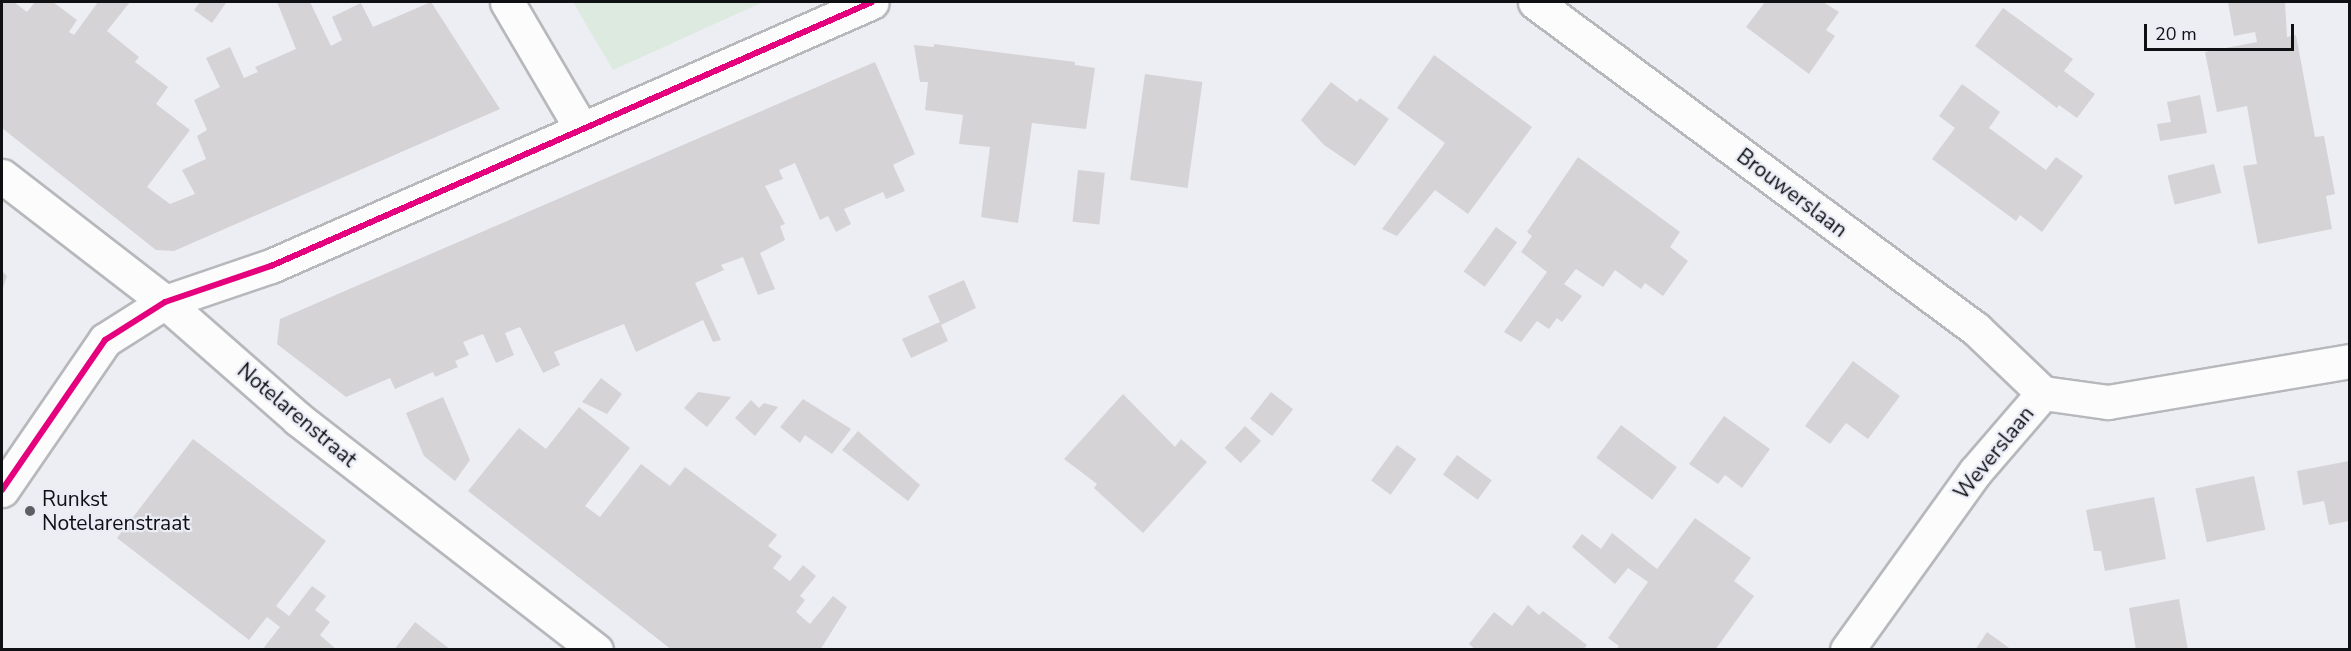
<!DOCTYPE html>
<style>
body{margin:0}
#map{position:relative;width:2351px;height:651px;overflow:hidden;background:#edeef3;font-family:"Nunito Sans",sans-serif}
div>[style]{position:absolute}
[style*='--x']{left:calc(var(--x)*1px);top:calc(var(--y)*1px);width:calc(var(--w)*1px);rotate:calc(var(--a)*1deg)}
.green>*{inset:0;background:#dceadf}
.building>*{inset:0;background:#d5d3d5;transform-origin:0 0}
.roads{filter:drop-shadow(2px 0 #b7b8bc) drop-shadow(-2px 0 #b7b8bc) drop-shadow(0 2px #b7b8bc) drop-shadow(0 -2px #b7b8bc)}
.minor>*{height:33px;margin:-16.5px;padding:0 16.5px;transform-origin:16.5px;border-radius:16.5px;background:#fcfcfd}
.bus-1>*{height:6px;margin:-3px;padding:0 3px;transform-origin:3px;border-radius:3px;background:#e5007d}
.dots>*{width:16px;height:16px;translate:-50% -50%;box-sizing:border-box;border:3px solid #eaecf6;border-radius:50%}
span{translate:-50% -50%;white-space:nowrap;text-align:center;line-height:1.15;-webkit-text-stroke:4.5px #eaecf6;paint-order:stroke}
.street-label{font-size:21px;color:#0f1013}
.poi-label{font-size:21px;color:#0f1013}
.left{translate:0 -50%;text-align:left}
.frame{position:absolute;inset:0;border:3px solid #0f1013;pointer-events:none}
.scale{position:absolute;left:2144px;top:24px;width:150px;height:27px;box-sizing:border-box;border:3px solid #0f1013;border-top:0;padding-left:8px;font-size:18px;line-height:21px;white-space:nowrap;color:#0f1013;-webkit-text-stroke:4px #eaecf6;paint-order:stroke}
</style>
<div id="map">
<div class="green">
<div style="clip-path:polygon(573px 2px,763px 2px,613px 70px)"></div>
</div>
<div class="building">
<div style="clip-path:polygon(2px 2px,14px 2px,27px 12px,35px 2px,53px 2px,77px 20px,69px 32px,74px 35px,98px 2px,130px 2px,107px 31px,139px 57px,135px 62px,168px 87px,156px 104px,190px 130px,147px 187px,170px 204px,195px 194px,182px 170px,206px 159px,197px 136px,207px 130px,194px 100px,220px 87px,206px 58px,230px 47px,244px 78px,258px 72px,255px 67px,296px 49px,277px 2px,310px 2px,331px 46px,342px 40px,332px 17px,361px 3px,373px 27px,431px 2px,500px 109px,174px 251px,156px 250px,2px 128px)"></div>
<div style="clip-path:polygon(200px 2px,224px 2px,226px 3px,212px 23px,194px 10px)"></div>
<div style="clip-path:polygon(1765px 2px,1823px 2px,1839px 12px,1826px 30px,1835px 36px,1809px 74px,1746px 27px)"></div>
<div style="clip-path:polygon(2228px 2px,2285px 2px,2287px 37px,2296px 35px,2315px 137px,2324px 136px,2335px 194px,2326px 196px,2332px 229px,2258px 244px,2243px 166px,2257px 164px,2247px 106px,2217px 112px,2205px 52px,2257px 42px,2255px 32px,2234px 36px)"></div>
<div style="clip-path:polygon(2003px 8px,2073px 59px,2064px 71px,2095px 94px,2077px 118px,2059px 105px,2057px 108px,1975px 46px)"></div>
<div style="clip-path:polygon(934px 44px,1075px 62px,1075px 65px,1095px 68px,1086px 129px,1032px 123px,1018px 223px,981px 217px,990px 147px,959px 144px,963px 115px,925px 110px,928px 82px,920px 82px,914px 45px,934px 47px)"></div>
<div style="clip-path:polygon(1434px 55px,1532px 127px,1468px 214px,1435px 190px,1397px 236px,1382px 229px,1445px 143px,1397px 108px)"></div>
<div style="clip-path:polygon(875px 62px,915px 154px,893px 165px,905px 191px,886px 199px,883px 192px,844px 209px,851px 224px,836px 232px,828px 216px,820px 220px,795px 163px,779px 170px,783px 179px,765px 186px,785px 224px,780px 226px,785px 240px,760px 253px,775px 289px,758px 295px,743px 257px,721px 265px,724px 270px,695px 283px,721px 340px,713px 342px,703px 320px,636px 352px,624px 324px,554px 352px,560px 365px,543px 373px,520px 327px,505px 333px,514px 355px,496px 363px,483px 334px,463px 342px,469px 355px,455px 361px,458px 367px,435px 377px,433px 372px,395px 389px,390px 378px,346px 397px,277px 344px,280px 319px)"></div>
<div style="left:1145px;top:74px;width:58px;height:107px;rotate:8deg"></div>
<div style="clip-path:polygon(1331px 82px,1357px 102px,1360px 98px,1389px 119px,1355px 166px,1324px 145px,1301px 120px)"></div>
<div style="clip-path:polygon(1962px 84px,2000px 112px,1989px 128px,2046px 170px,2056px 157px,2083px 176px,2042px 232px,2020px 215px,2016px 221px,1932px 159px,1955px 128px,1939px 116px)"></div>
<div style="clip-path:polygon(2200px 95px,2207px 133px,2160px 141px,2157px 124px,2171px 122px,2167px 102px)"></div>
<div style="clip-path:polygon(1578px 157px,1680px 232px,1670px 247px,1688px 261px,1663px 296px,1645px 283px,1641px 289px,1615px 270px,1603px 287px,1576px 269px,1564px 284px,1582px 296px,1562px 322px,1557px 318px,1549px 329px,1537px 321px,1521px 342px,1504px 332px,1547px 272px,1521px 252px,1532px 236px,1527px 232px)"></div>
<div style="left:2214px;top:164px;width:30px;height:48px;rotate:76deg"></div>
<div style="left:1078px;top:170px;width:27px;height:52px;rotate:6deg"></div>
<div style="left:1496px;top:227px;width:26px;height:55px;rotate:36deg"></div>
<div style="clip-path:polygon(2px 271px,7px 276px,2px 291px)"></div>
<div style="clip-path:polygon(964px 280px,976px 308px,941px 325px,948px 341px,911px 358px,902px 339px,940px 322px,928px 296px)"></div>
<div style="clip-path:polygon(1853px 361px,1900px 396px,1868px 439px,1846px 423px,1830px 444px,1805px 426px)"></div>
<div style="clip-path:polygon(601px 378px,622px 394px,607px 414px,582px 402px)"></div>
<div style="clip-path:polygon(698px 392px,731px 397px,707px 427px,684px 408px)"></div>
<div style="left:1271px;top:392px;width:28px;height:34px;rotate:38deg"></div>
<div style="clip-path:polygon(1123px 394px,1175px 447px,1181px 439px,1207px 462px,1143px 533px,1094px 488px,1097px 484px,1064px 459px)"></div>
<div style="clip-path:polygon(443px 397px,470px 460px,455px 481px,424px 456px,406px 413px)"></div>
<div style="clip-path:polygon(803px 399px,851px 429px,832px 454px,805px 435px,800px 443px,780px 427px)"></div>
<div style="clip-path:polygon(751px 400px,759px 408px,764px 403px,778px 407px,755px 436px,735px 418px)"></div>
<div style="clip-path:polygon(579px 407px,630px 448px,585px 506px,600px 517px,641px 464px,670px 486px,685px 467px,777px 535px,768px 546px,782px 556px,773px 568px,790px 581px,803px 565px,816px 576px,800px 596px,805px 600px,796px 612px,810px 624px,833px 596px,847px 607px,820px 650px,672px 650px,468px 491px,519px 428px,546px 449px)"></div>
<div style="clip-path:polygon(1724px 416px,1770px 449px,1742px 488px,1725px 475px,1718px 484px,1689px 464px)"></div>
<div style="left:1621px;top:425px;width:70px;height:41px;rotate:37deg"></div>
<div style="left:1245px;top:426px;width:22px;height:30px;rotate:43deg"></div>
<div style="clip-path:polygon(858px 431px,920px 485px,908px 501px,842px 450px)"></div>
<div style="clip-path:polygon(193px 439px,326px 541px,276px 606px,289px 616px,312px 586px,326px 596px,315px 610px,330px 622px,320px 635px,337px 650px,262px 650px,280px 627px,267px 617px,249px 640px,117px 538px)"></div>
<div style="left:1397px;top:445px;width:24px;height:44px;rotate:36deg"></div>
<div style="left:1457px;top:455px;width:43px;height:24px;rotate:36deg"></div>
<div style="clip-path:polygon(2349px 461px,2349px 521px,2329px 525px,2324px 501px,2303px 505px,2297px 471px)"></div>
<div style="left:2254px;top:476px;width:55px;height:60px;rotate:78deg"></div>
<div style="clip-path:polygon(2154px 497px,2166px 559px,2105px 571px,2101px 551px,2094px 551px,2086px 510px)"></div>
<div style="clip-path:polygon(1695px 518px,1751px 558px,1734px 581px,1754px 596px,1715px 650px,1616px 650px,1619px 646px,1608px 638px,1648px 582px,1628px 568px,1615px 584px,1572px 547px,1582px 534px,1601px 549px,1612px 533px,1657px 569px)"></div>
<div style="clip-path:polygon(2179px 599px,2188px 650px,2136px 650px,2129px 608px)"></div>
<div style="clip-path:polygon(1528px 605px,1539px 615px,1543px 611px,1587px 645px,1583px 650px,1476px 650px,1469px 644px,1494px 612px,1512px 626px)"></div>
<div style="clip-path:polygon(415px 622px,451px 650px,394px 650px)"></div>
<div style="clip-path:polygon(1987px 632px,2012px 650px,1975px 650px)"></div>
</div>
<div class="roads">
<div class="minor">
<div style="--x:507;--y:2;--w:146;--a:59.6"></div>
<div style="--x:1535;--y:2;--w:549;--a:36.56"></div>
<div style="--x:1976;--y:329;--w:93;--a:43.7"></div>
<div style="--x:2;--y:176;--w:206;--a:37.7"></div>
<div style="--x:165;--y:302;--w:177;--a:41.3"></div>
<div style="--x:298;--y:419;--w:377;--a:37.8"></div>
<div style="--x:2;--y:490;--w:182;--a:-55.5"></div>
<div style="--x:105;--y:340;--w:71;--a:-32.3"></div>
<div style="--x:165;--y:302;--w:112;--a:-18.8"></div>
<div style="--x:271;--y:266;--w:656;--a:-23.71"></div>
<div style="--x:1847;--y:650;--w:219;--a:-54.3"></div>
<div style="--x:1975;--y:472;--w:104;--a:-49.3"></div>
<div style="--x:2043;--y:393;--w:66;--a:7.9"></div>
<div style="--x:2108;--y:402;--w:245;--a:-9.6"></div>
</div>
</div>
<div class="bus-1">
<div style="--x:2;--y:490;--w:182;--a:-55.5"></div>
<div style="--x:105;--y:340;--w:71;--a:-32.3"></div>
<div style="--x:165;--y:302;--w:112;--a:-18.8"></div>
<div style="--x:271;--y:266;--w:656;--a:-23.71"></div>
</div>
<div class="dots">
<div style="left:30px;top:511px;background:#5d5e61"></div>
</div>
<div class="street-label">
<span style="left:1792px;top:193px;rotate:37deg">Brouwerslaan</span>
<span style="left:297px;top:415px;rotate:40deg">Notelarenstraat</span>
<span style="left:1994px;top:453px;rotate:-51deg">Weverslaan</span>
</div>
<div class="poi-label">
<span class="left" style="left:42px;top:511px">Runkst<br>Notelarenstraat</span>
</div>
<div class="frame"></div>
<div class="scale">20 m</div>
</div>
